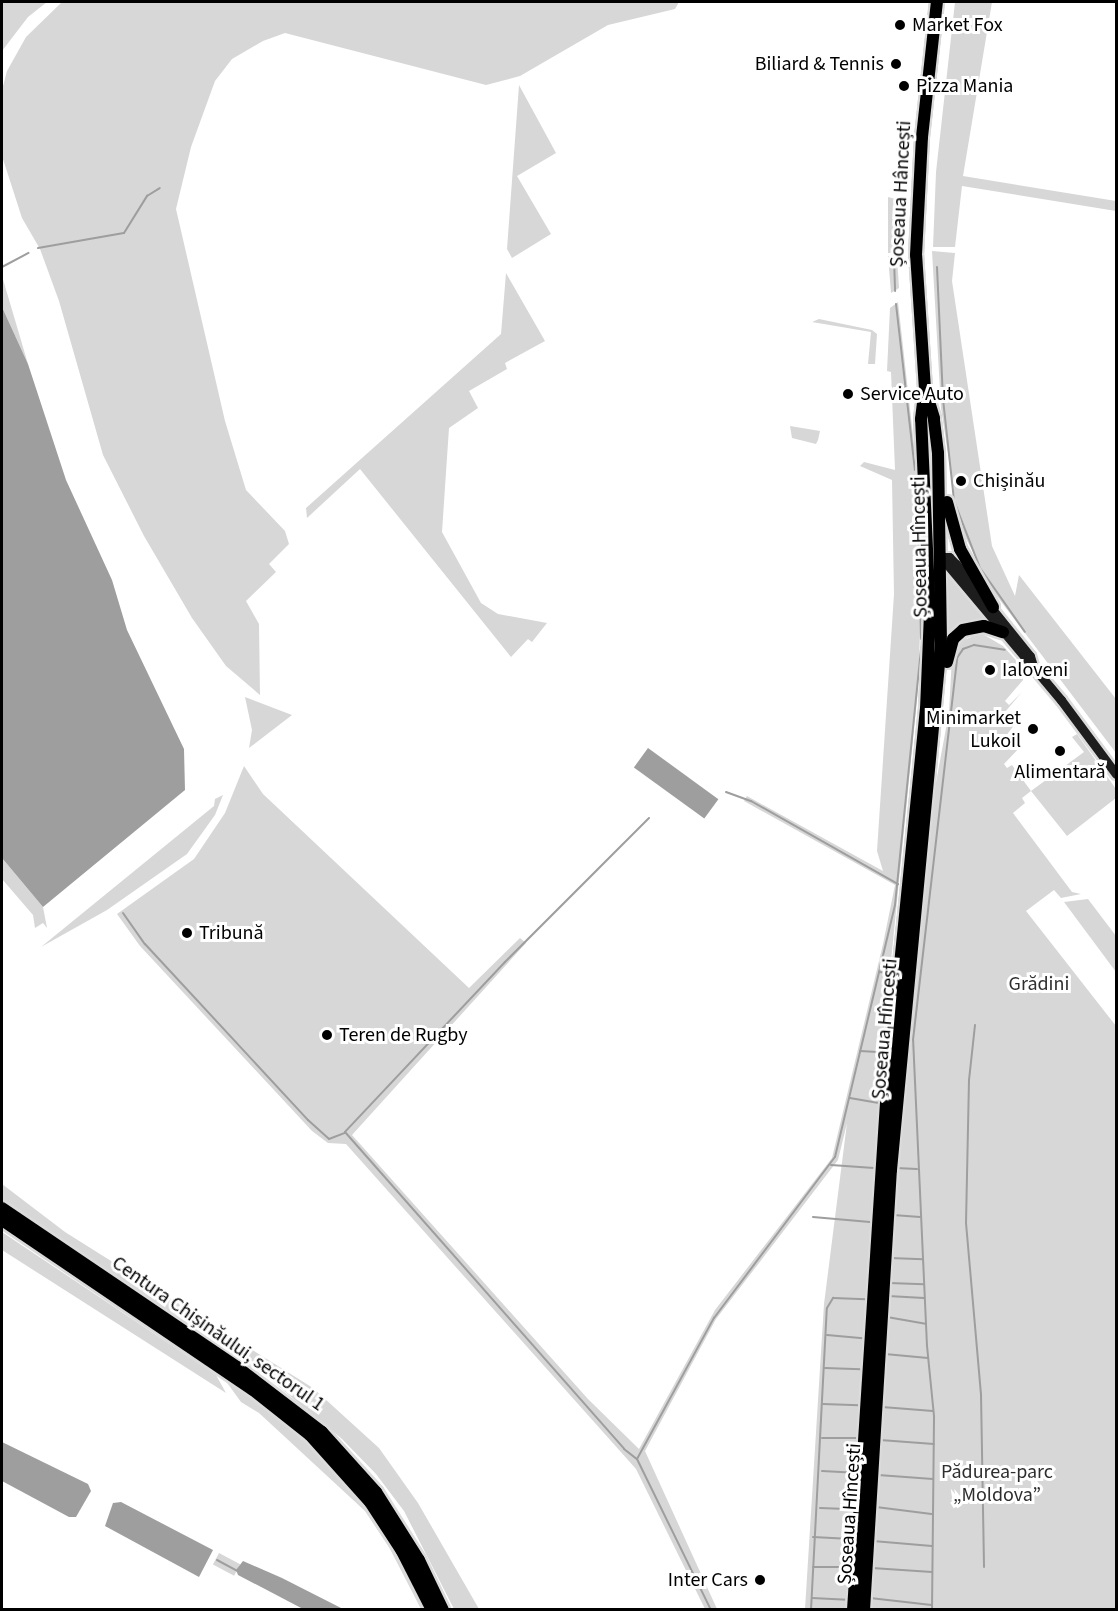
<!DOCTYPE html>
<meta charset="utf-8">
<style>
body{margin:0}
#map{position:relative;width:1118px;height:1611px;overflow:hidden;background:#fff;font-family:"Source Sans 3",sans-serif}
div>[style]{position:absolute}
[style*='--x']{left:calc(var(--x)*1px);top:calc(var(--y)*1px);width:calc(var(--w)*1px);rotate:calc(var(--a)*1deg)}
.green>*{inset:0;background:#d7d7d7;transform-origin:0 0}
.water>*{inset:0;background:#9e9e9e;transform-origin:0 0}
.stream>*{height:2px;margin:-1px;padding:0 1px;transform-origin:1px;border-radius:1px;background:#9e9e9e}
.roads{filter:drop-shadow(2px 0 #dbdbdb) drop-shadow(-2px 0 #dbdbdb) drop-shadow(0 2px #dbdbdb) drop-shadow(0 -2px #dbdbdb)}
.secondary>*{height:9px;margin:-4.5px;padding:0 4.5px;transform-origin:4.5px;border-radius:4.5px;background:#1d1d1d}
.highway>*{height:12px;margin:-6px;padding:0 6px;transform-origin:6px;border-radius:6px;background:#000}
.dots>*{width:16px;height:16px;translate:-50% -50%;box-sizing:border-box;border:3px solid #fff;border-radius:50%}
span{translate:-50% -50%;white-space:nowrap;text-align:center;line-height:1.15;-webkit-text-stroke:6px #fff;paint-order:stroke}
.poi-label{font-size:20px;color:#000}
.left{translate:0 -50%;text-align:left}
.right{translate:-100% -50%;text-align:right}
.street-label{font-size:20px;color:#000}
.park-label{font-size:20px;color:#2e2e2e}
.frame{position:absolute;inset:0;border:3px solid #000;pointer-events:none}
</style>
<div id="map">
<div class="green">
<div style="clip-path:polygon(2px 2px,47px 2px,28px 17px,2px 51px)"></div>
<div style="clip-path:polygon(62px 2px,679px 2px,675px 9px,608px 25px,520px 76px,486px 85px,285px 33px,263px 41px,232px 59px,215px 81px,191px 147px,176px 209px,225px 421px,246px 490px,285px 531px,289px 544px,269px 564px,276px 572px,246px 601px,259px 624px,260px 695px,226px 666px,192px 618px,144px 536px,103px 455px,59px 301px,40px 249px,22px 218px,2px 156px,2px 90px,7px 71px,26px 37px)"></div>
<div style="clip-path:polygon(955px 2px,992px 2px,963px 176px,1116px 201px,1116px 211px,962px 186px,955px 247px,933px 247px,936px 172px)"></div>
<div style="clip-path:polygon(519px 85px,556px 153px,517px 176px,551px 234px,512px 258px,507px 249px)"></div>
<div style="clip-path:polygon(888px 197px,899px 200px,897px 253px,888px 253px)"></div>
<div style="clip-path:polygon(932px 251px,955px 253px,952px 281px,992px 546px,1015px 596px,1019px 575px,1116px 699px,1116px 753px,993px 591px,959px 525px,941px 408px)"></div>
<div style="clip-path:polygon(888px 256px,897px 257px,899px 288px,891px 293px)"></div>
<div style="clip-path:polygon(506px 273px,545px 341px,505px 363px,507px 369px,469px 391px,478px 408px,449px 428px,442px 532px,481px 603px,498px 614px,547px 623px,532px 642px,528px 639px,511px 657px,360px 469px,307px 518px,306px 508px,501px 334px)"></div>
<div style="clip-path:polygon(2px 276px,28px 364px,2px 307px)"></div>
<div style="clip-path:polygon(898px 302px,917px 471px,922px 576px,918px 689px,882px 1052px,846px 1609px,805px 1609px,824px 1304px,847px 1123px,838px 1160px,716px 1319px,645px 1451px,717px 1609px,705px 1609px,636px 1469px,346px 1144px,328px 1143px,312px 1131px,140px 946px,117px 914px,194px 859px,225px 813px,244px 766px,263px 794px,469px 988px,520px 938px,526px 943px,352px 1135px,588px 1399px,639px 1449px,715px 1310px,832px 1158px,883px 944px,895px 885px,744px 801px,747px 796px,883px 871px,877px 851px,894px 594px,892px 480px,860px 466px,864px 462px,895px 470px,891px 372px,887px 371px,890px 308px)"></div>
<div style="clip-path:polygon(819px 319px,872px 330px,877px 334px,875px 364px,868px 364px,871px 332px,812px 322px)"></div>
<div style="clip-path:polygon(790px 426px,820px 431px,818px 440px,816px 444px,792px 438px)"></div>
<div style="clip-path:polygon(948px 571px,993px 624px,964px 624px,948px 637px)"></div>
<div style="clip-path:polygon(981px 633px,1003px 646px,1023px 668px,1023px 680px,1005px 701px,1009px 705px,1022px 692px,1005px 712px,1015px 724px,999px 745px,1002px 748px,1013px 736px,1020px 747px,1004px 764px,1007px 768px,1012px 765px,1031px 791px,1084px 752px,1072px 737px,1077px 734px,1116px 789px,1116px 798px,1067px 836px,1031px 791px,1022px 798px,1025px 803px,1013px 813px,1072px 892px,1081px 894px,1061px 898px,1054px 890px,1026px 911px,1116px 1026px,1116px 1609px,869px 1610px,898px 1124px,930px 815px,949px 712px,952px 656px,959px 642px)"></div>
<div style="clip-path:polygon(245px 697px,292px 715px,249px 748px,252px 730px)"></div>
<div style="clip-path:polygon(223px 795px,215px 815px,187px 854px,107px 910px,41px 947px,214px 806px,215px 799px)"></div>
<div style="clip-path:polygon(2px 858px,43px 907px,47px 928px,43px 923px,35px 928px,33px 915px,2px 879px)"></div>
<div style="clip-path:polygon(1088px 899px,1116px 936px,1116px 972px,1064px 902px)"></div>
<div style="clip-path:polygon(2px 1184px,65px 1232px,313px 1388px,379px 1448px,418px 1503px,479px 1609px,454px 1609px,404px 1511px,376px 1474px,342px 1439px,266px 1376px,10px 1208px,2px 1201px)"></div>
<div style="clip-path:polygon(2px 1232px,216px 1375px,226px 1393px,2px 1250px)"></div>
<div style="clip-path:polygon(225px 1380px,282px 1420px,337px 1471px,379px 1525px,425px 1609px,421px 1609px,389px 1547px,365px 1511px,259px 1413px,241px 1402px)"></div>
<div style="left:219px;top:1553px;width:24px;height:13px;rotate:28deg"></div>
</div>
<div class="water">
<div style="clip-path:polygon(2px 307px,28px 364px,66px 480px,112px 580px,127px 630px,184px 749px,185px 790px,43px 907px,2px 858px)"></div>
<div style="left:648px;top:748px;width:87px;height:24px;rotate:36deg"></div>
<div style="clip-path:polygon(2px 1442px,88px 1484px,91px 1491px,76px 1517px,69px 1517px,2px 1481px)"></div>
<div style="clip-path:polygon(121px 1502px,213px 1550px,199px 1577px,105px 1526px,113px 1503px)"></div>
<div style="clip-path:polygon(243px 1561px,282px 1578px,343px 1609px,303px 1609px,238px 1575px,236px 1570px)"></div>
</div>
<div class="stream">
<div style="--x:38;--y:248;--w:87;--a:-9.9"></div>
<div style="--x:124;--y:233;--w:44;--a:-58.1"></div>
<div style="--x:147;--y:196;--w:15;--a:-32"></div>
<div style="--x:894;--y:259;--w:32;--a:88"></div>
<div style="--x:2;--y:267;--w:30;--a:-28"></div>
<div style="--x:937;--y:267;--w:132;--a:87.4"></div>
<div style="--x:943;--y:399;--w:103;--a:83.8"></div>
<div style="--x:954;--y:501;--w:72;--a:68.8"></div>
<div style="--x:980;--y:568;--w:78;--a:54.9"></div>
<div style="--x:896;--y:304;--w:167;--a:83.5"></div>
<div style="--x:915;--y:476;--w:53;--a:85.7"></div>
<div style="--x:919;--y:536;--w:103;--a:88.9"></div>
<div style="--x:726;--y:792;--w:27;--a:20"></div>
<div style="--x:751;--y:801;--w:169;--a:29.5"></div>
<div style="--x:649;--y:818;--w:204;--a:135"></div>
<div style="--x:505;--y:962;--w:233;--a:133.3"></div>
<div style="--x:345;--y:1132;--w:422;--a:48.6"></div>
<div style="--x:624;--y:1449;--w:16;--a:38"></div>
<div style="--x:637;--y:1459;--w:168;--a:63.9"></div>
<div style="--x:123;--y:913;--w:38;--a:55"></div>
<div style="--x:145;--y:944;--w:240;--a:47.2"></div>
<div style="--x:308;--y:1120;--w:28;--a:42"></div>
<div style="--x:329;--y:1139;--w:17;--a:-21"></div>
<div style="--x:879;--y:972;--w:9;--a:6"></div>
<div style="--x:975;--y:1025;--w:55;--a:96.2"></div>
<div style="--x:969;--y:1080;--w:143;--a:91.2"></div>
<div style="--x:966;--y:1223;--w:172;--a:85"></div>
<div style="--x:981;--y:1394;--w:173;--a:89"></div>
<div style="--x:860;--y:1051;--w:22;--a:3"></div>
<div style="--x:850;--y:1098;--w:29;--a:10"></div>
<div style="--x:831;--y:1165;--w:43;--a:4"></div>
<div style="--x:896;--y:1168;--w:21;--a:3"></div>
<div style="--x:893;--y:1215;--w:27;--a:4"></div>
<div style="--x:813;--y:1217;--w:57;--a:5"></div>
<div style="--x:890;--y:1258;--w:33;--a:2"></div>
<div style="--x:889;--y:1283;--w:35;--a:2"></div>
<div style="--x:888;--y:1296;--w:36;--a:3"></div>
<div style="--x:887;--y:1317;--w:39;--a:10"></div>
<div style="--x:827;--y:1335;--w:36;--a:5"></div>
<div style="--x:885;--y:1354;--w:43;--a:5.3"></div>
<div style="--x:825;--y:1368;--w:36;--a:2"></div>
<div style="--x:823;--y:1404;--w:36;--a:2"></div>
<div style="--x:882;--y:1407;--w:51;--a:4.5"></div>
<div style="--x:822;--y:1438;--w:35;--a:0"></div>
<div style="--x:880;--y:1440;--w:54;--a:4.2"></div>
<div style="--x:637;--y:1459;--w:161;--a:-61.4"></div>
<div style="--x:714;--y:1318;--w:201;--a:-53.1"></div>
<div style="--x:835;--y:1157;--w:259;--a:-76.6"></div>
<div style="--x:895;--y:905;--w:259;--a:-84.2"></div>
<div style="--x:822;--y:1471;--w:33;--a:3"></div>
<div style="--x:878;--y:1475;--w:55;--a:4.2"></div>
<div style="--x:876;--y:1507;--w:56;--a:7.1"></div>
<div style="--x:820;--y:1508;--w:33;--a:2"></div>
<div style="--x:813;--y:1537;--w:38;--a:3"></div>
<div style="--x:873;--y:1541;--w:59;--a:4.8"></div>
<div style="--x:217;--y:1560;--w:24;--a:28"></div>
<div style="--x:813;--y:1567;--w:36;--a:0"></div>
<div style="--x:872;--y:1568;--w:60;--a:3.8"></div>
<div style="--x:812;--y:1598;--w:35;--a:3"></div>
<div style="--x:870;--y:1598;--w:62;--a:6.4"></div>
<div style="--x:811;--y:1610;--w:302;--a:-87"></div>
<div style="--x:827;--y:1308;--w:12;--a:-59"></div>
<div style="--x:833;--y:1298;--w:33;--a:2"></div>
<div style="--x:932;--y:1610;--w:194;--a:-89.4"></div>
<div style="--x:934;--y:1416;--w:70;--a:-95.7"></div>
<div style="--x:927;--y:1346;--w:306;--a:-92.6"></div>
<div style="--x:913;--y:1040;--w:385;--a:-83.4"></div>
<div style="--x:957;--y:658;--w:11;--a:-56"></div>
<div style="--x:963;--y:649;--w:12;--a:-20"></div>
<div style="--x:974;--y:645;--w:31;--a:9"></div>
</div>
<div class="roads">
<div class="secondary">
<div style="--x:941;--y:557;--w:187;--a:50"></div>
<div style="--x:1061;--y:700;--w:92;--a:53.4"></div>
<div style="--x:941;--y:557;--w:8;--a:0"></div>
<div style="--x:949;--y:557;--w:10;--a:45"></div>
<div style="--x:956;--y:564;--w:118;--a:51.2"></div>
<div style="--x:1030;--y:656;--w:10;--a:73"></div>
</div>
<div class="highway">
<div style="--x:947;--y:502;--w:49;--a:74.5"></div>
<div style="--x:960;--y:549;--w:67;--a:60.4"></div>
<div style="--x:947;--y:662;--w:24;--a:-75"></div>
<div style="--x:953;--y:639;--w:13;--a:-42"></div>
<div style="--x:963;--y:630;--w:21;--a:-11"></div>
<div style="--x:984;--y:626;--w:20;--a:18"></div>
<div style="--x:2;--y:1208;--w:284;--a:34.1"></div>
<div style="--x:237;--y:1367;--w:107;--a:37.4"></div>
<div style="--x:322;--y:1432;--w:81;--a:48"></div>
<div style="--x:376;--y:1492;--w:80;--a:57.7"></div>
<div style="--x:419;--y:1560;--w:55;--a:64.4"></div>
<div style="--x:2;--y:1220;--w:302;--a:34.1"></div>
<div style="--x:252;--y:1389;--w:74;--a:38.4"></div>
<div style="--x:310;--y:1435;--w:90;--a:48.2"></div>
<div style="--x:370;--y:1502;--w:59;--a:56.9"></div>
<div style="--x:402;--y:1551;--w:66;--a:63"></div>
<div style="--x:853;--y:1610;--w:509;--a:-86.28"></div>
<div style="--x:886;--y:1102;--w:395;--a:-84.2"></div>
<div style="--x:926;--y:709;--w:94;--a:-87.6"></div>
<div style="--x:930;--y:615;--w:196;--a:-92.6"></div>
<div style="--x:921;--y:419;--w:26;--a:-83"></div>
<div style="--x:864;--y:1610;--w:441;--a:-86.5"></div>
<div style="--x:891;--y:1170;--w:529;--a:-84.58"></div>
<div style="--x:941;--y:643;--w:190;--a:-90.9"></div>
<div style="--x:938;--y:453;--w:35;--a:-97"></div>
<div style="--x:934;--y:418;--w:30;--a:-107"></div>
<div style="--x:925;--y:389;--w:134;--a:-93.8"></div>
<div style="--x:916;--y:255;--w:118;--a:-87.1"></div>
<div style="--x:922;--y:137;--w:136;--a:-83.7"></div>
</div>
</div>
<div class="dots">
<div style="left:900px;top:25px;background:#000"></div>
<div style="left:896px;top:64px;background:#000"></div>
<div style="left:904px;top:86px;background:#000"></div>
<div style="left:848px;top:394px;background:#000"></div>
<div style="left:961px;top:481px;background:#000"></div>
<div style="left:990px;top:670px;background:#000"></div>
<div style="left:1033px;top:729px;background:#000"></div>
<div style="left:1060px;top:751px;background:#000"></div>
<div style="left:187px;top:933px;background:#000"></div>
<div style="left:327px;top:1035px;background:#000"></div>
<div style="left:760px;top:1580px;background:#000"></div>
</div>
<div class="poi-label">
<span class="left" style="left:912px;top:25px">Market Fox</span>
<span class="right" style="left:884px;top:64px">Biliard &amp; Tennis</span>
<span class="left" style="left:916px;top:86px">Pizza Mania</span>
<span class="left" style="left:860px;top:394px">Service Auto</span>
<span class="left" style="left:973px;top:481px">Chișinău</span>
<span class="left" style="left:1002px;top:670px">Ialoveni</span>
<span class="right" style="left:1021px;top:730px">Minimarket<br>Lukoil</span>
<span style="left:1060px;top:772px">Alimentară</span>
<span class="left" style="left:199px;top:933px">Tribună</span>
<span class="left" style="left:339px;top:1035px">Teren de Rugby</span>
<span class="right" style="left:748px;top:1580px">Inter Cars</span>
</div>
<div class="street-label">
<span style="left:901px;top:194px;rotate:-87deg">Șoseaua Hâncești</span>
<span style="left:920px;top:547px;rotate:-91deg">Șoseaua Hîncești</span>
<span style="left:885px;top:1029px;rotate:-85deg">Șoseaua Hîncești</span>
<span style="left:218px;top:1334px;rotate:35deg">Centura Chișinăului, sectorul 1</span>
<span style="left:850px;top:1514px;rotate:-86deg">Șoseaua Hîncești</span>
</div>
<div class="park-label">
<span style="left:1039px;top:984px">Grădini</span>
<span style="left:997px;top:1484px">Pădurea-parc<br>„Moldova”</span>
</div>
<div class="frame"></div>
</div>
